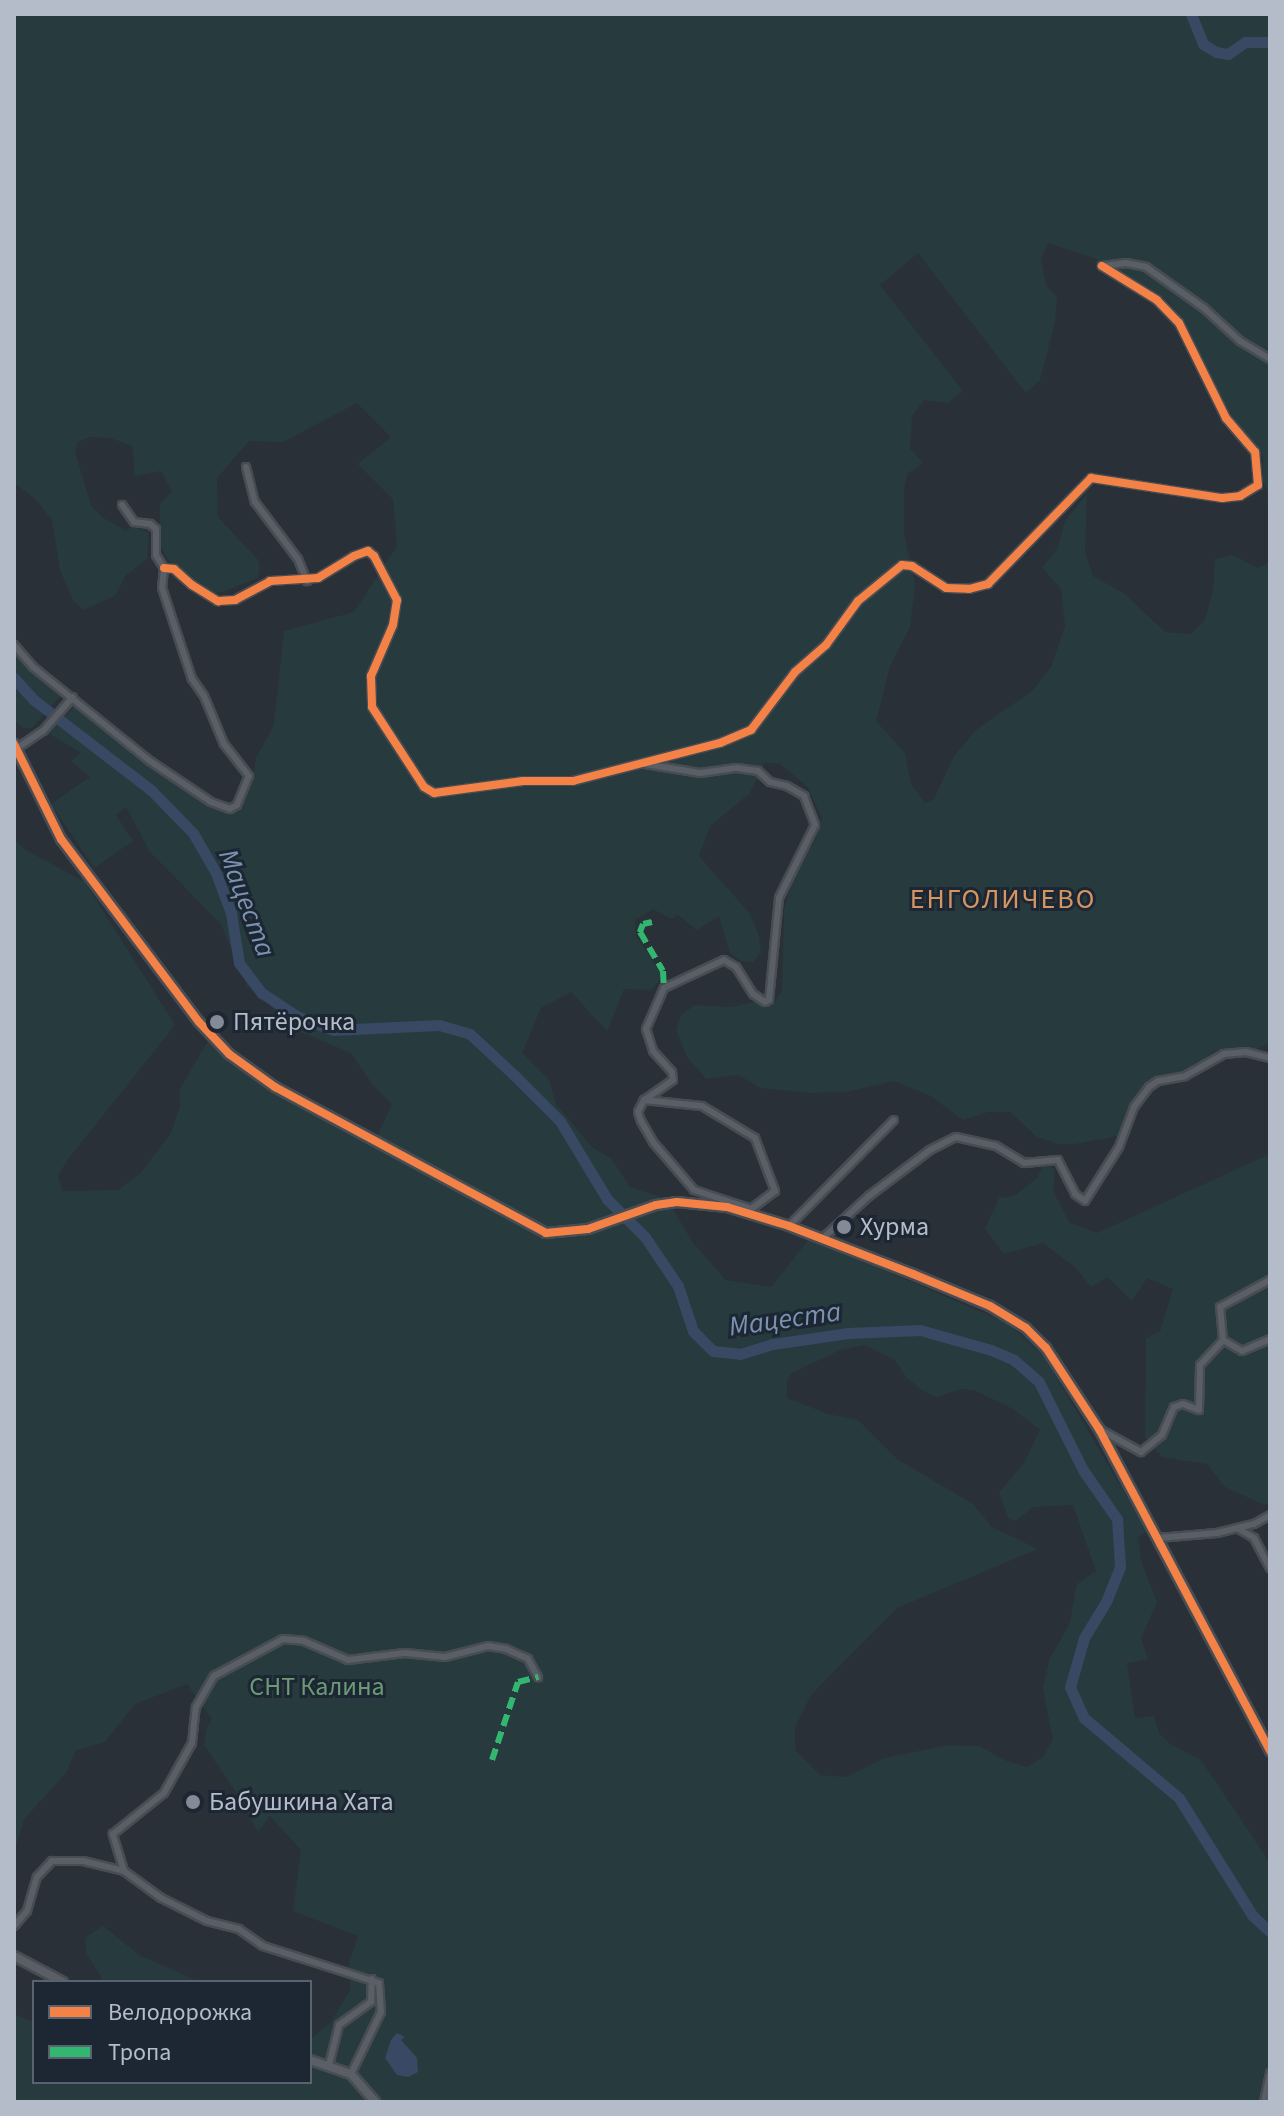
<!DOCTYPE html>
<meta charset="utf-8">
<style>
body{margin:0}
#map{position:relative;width:1284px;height:2116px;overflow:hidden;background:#2a3038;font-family:"Source Sans 3",sans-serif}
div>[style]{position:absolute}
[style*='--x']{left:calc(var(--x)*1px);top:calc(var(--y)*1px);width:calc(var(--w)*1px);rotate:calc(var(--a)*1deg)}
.green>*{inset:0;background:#273a3e}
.water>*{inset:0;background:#384963}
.river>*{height:11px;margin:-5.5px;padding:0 5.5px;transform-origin:5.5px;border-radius:5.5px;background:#384963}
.roads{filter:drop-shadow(2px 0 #484c53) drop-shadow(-2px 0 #484c53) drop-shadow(0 2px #484c53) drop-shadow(0 -2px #484c53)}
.minor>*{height:6px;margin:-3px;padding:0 3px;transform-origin:3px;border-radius:3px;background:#5a5e66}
.tertiary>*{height:8px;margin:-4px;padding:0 4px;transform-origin:4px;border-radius:4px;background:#5a5e66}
.quiet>*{height:6px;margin-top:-3px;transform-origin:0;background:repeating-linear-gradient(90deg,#33b770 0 12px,transparent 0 18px)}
.cycleway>*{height:8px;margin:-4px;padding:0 4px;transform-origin:4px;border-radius:4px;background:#f48246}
.dots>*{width:22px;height:22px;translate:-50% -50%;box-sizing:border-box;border:4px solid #1d2633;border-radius:50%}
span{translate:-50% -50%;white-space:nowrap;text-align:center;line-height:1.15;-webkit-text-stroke:6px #1d2633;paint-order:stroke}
.poi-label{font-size:26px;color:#b4bcc9}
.left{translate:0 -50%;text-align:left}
.park-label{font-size:26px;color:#6b9a76}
.neighbourhood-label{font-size:28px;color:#d59563;letter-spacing:2px}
.water-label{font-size:28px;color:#7c92b1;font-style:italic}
.frame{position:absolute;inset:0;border:16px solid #b4bcc9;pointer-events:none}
.legend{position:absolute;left:32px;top:1980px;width:280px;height:104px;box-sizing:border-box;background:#1d2633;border:2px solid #59626f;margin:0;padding:10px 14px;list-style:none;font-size:24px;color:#b4bcc9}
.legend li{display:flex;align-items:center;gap:16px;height:40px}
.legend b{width:40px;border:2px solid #59626f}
</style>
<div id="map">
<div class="green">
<div style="clip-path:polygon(evenodd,14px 14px,1270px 14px,1270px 539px,1267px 492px,1262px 479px,1263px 457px,1220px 398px,1186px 326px,1168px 301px,1094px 258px,1048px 243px,1041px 259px,1046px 285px,1057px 297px,1055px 322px,1040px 380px,1026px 393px,918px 253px,880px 285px,963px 391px,948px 403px,924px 400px,912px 416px,910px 449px,923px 463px,907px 474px,904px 489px,904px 533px,915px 585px,910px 627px,890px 666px,876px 721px,905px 753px,911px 784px,925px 803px,934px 799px,954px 756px,976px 730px,1032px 691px,1051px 667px,1065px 626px,1061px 589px,1042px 568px,1058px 548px,1065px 521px,1087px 494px,1085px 552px,1093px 576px,1125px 594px,1165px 632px,1191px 634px,1205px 620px,1213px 590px,1215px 559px,1233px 555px,1257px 568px,1266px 565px,1270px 558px,1270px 1042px,1257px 1049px,1215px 1051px,1190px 1070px,1155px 1078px,1132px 1103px,1117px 1136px,1075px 1144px,1058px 1144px,1037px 1137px,1010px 1112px,988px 1112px,963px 1120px,931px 1096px,894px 1081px,846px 1092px,809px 1093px,761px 1088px,738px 1075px,706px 1079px,687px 1057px,676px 1030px,681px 1015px,695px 1005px,731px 1007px,754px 1002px,772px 1006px,782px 991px,784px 910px,794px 874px,815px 840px,822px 818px,807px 786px,780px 764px,765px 762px,750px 793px,710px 826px,699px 856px,750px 914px,759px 936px,761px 952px,753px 962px,741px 961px,730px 953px,719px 916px,697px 930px,678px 915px,672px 919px,653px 909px,635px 920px,636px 936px,663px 976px,651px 990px,624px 989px,607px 1031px,571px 992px,541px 1008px,522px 1053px,549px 1080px,556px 1104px,593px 1148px,611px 1158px,630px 1187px,667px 1199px,693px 1243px,726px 1280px,771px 1287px,810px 1238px,1009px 1324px,1045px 1358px,1147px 1531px,1138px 1537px,1142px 1564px,1157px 1602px,1141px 1638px,1148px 1659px,1127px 1663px,1135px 1718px,1154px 1716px,1159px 1733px,1170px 1744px,1201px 1760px,1270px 1863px,1270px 2102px,14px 2102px,14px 2014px,34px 2022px,34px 2082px,310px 2082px,310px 2040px,331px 2022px,350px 1990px,349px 1963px,358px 1936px,293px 1911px,301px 1850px,270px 1816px,258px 1832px,236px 1792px,204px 1745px,207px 1727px,212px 1719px,187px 1684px,135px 1704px,105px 1742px,76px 1750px,66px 1773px,24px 1819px,14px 1854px,14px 840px,24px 849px,85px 882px,175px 1025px,69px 1158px,58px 1175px,62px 1191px,118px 1190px,141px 1173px,171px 1133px,180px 1106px,180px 1089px,209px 1039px,249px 1071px,375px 1141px,392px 1104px,372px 1084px,351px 1053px,289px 1027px,280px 1014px,247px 986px,221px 924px,150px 852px,126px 807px,116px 815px,133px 841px,94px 868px,51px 804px,90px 777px,71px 761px,81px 753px,48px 733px,75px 706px,185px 790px,228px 811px,239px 804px,253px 780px,256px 758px,274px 725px,284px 631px,354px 612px,397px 546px,393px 499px,358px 464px,391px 437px,357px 403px,283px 442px,249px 441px,217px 478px,218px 517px,258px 560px,260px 569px,258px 578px,219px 593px,207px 592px,193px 582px,168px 560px,160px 545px,160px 504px,172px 491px,161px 471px,134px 476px,133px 446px,110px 438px,91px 437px,78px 442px,75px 452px,91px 505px,102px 517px,126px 531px,134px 525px,149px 533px,147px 559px,125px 576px,116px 595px,84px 610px,73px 600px,60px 570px,52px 520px,35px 499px,14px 483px,14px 14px,865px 1345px,895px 1360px,906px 1377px,923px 1391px,936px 1397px,962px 1389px,976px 1391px,1013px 1409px,1040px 1430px,1024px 1463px,999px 1493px,1009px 1519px,1016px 1521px,1033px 1507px,1073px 1505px,1096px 1571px,1077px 1584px,1070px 1623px,1049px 1660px,1043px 1689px,1053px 1740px,1043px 1757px,1027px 1767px,1004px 1760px,980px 1746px,949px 1745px,884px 1758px,847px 1777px,820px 1775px,795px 1750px,795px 1727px,811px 1695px,897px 1608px,1038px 1549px,992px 1527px,973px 1504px,897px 1459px,858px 1420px,828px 1414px,787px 1398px,787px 1380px,792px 1373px,840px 1350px,865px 1345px)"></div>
<div style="clip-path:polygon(14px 649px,62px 694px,32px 728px,23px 728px,14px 720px)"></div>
<div style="clip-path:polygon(1270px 1154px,1270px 1502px,1264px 1505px,1225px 1487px,1207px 1464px,1162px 1457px,1145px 1437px,1146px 1338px,1160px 1331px,1173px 1289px,1147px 1278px,1132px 1301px,1108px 1277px,1091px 1287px,1075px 1267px,1043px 1243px,1004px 1254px,985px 1229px,999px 1198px,1014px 1196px,1037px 1178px,1042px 1167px,1049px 1165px,1055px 1170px,1053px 1191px,1070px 1223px,1097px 1233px)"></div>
<div style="clip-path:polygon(103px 1926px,139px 1955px,200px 1982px,104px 1982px,86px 1952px,85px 1938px)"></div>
</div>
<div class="water">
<div style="clip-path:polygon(397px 2033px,405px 2037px,401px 2040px,417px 2058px,418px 2072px,408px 2077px,397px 2075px,385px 2058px,391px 2040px)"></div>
</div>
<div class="river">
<div style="--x:1191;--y:14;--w:32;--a:68"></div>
<div style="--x:1203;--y:44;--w:15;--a:32"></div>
<div style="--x:1216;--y:52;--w:12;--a:9"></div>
<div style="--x:1228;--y:54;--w:21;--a:-35"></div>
<div style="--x:1245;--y:42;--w:25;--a:0"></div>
<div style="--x:14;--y:678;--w:30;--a:48"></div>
<div style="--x:34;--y:700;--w:149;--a:37.6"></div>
<div style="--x:152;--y:791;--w:59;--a:45.7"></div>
<div style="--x:193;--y:833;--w:46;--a:60.1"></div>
<div style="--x:216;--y:873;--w:43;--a:69.4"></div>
<div style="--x:231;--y:913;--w:51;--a:80.9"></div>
<div style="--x:239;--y:963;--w:38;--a:53"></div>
<div style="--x:262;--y:993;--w:43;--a:33.7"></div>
<div style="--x:298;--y:1017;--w:37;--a:20"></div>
<div style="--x:333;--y:1030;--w:106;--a:-2.7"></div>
<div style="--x:439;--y:1025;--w:32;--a:16"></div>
<div style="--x:470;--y:1034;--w:59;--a:42.9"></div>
<div style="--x:513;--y:1074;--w:66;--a:45"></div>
<div style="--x:560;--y:1121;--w:91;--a:58.9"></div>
<div style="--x:607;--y:1199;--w:54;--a:45"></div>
<div style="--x:645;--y:1237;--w:59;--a:56"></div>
<div style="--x:678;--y:1286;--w:47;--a:71.6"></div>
<div style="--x:693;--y:1331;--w:28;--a:45"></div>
<div style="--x:713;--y:1351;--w:27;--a:6"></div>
<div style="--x:740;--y:1354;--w:34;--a:-17"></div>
<div style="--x:773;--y:1344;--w:76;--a:-8.3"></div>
<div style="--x:848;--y:1333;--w:72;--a:-2.4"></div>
<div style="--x:920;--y:1330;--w:74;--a:15.7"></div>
<div style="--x:991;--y:1350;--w:25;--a:23"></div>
<div style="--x:1014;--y:1360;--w:33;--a:41"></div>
<div style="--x:1039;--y:1382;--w:98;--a:63.4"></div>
<div style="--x:1083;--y:1470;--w:60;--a:55.2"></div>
<div style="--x:1117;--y:1519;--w:48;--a:86.4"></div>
<div style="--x:1120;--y:1567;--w:35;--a:112"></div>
<div style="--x:1107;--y:1600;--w:44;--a:121.2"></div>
<div style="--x:1084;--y:1638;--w:51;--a:105.9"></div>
<div style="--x:1070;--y:1687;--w:34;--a:66"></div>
<div style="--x:1084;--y:1718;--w:124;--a:40.1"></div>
<div style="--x:1179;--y:1798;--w:138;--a:58"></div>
<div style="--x:1252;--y:1915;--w:25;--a:43"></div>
</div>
<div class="roads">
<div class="minor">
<div style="--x:1102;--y:266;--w:24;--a:-7"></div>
<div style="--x:1126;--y:263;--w:20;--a:11"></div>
<div style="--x:1146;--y:267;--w:71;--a:35.3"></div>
<div style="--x:1204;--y:308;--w:49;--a:42.5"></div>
<div style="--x:1240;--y:341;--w:35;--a:31"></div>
<div style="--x:246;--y:467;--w:36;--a:76"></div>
<div style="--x:255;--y:502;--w:71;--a:53"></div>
<div style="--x:298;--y:559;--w:24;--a:68"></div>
<div style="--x:164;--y:568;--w:10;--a:6"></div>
<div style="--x:174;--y:569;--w:24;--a:42"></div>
<div style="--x:192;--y:585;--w:31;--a:32"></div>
<div style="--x:218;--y:601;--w:17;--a:-3"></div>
<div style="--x:235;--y:600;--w:40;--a:-28"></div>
<div style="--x:270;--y:581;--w:48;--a:-3.6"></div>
<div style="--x:318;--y:578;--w:42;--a:-31.4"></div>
<div style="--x:354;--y:556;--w:15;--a:-20"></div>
<div style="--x:368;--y:551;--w:8;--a:40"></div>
<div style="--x:374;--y:556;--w:50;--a:62.4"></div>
<div style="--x:397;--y:600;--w:25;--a:99"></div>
<div style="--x:393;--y:625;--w:56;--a:113.3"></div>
<div style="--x:371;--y:676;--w:31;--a:88"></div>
<div style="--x:372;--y:707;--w:95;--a:57"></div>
<div style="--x:424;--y:787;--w:12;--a:31"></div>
<div style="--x:434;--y:793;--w:90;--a:-7.7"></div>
<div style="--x:523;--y:781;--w:50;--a:0"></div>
<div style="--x:573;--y:781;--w:152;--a:-14.5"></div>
<div style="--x:720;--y:743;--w:34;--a:-23"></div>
<div style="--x:751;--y:730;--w:73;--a:-52.8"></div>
<div style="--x:795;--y:672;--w:41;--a:-41.1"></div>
<div style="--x:826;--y:645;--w:54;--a:-54"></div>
<div style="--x:858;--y:601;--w:57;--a:-39.3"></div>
<div style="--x:902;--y:565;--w:10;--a:6"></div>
<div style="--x:912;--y:566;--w:40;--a:32.9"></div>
<div style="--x:946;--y:588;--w:23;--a:2"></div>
<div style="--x:969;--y:589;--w:20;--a:-15"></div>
<div style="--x:988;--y:584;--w:148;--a:-45.8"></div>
<div style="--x:1091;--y:478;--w:133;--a:8.7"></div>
<div style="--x:1222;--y:498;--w:18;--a:-6"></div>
<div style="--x:1240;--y:496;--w:21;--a:-31"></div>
<div style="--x:1258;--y:485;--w:33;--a:-95"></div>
<div style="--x:1255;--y:452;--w:45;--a:-130.5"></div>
<div style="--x:1226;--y:418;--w:106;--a:-116.3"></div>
<div style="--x:1179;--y:323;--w:32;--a:-134"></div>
<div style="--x:1157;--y:300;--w:65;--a:-148.3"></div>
<div style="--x:14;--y:645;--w:29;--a:49"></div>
<div style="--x:33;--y:667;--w:150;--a:38.8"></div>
<div style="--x:150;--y:761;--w:73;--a:33.9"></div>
<div style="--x:211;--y:802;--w:20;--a:20"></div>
<div style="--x:230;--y:809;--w:8;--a:-30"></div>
<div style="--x:237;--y:805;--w:31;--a:-68"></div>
<div style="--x:249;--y:776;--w:41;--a:-128"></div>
<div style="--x:224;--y:744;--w:52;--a:-112.6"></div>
<div style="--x:204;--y:696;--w:21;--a:-125"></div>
<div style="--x:192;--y:679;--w:96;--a:-108.2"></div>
<div style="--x:162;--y:588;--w:20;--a:-84"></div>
<div style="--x:164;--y:568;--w:15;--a:-122"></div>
<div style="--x:156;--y:555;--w:26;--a:-90"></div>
<div style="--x:156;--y:529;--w:8;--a:-140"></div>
<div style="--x:150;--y:524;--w:16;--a:-173"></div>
<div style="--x:134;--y:522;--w:21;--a:-125"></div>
<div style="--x:16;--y:749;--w:32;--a:-34"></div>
<div style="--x:43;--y:731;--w:45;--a:-48.6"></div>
<div style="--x:645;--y:764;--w:56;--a:9.3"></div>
<div style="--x:700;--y:773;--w:37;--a:-8"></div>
<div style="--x:737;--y:768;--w:21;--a:8"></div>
<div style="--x:758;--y:771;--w:16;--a:43"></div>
<div style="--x:770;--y:782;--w:17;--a:13"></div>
<div style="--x:787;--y:786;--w:20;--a:30"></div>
<div style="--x:804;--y:796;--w:31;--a:69"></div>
<div style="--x:815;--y:825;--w:81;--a:116.3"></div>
<div style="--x:779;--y:898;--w:102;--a:95.6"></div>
<div style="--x:769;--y:1000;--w:4;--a:153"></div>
<div style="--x:765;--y:1002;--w:14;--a:-146"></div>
<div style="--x:753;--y:994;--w:32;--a:-122"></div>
<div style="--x:736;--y:967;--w:14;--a:-150"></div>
<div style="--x:724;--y:960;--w:66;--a:155"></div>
<div style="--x:664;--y:988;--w:45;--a:113.7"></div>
<div style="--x:646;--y:1029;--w:23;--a:72"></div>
<div style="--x:653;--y:1051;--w:28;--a:48"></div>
<div style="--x:672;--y:1072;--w:8;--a:83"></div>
<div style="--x:673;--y:1080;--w:35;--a:145"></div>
<div style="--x:644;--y:1100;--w:13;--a:117"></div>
<div style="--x:638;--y:1112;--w:9;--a:72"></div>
<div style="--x:641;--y:1121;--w:24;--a:60"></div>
<div style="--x:653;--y:1142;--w:63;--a:49.5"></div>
<div style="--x:694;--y:1190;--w:60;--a:18.4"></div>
<div style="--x:644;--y:1100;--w:58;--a:5.9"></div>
<div style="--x:702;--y:1106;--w:62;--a:31.1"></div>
<div style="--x:755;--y:1138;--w:57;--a:69.3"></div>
<div style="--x:775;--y:1191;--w:31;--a:143"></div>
<div style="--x:789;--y:1226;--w:149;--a:-45.3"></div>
<div style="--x:822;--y:1239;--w:64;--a:-42.5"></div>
<div style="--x:869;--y:1196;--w:76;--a:-37"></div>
<div style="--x:930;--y:1150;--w:29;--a:-27"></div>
<div style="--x:956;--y:1137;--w:41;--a:12.7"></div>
<div style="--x:996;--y:1146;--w:33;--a:31"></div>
<div style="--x:1024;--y:1163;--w:34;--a:-5"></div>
<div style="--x:1058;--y:1160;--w:38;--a:63"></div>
<div style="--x:1075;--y:1194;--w:12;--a:35"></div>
<div style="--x:1085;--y:1201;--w:64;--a:-57.8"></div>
<div style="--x:1119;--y:1147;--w:43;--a:-69.4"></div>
<div style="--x:1134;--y:1107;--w:25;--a:-53"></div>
<div style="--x:1149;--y:1087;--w:11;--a:-34"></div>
<div style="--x:1158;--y:1081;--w:27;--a:-10"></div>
<div style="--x:1185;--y:1076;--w:45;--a:-29.4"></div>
<div style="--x:1224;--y:1054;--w:22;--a:-5"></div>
<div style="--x:1246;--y:1052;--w:25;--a:14"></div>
<div style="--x:1223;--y:1340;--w:22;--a:30"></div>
<div style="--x:1242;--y:1351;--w:30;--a:-23"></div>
<div style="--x:1099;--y:1429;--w:48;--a:28.7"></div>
<div style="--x:1141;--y:1452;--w:27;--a:-39"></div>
<div style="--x:1162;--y:1435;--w:30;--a:-67"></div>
<div style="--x:1174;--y:1407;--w:9;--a:-18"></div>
<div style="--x:1183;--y:1404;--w:17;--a:21"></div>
<div style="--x:1199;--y:1410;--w:45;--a:-88.7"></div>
<div style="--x:1200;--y:1365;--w:34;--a:-47"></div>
<div style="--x:1223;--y:1340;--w:33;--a:-95"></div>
<div style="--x:1220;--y:1307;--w:57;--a:-28.4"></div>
<div style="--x:1237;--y:1528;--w:20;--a:30"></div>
<div style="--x:1254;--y:1538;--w:34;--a:62"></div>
<div style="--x:1158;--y:1538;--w:59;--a:-4.8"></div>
<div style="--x:1217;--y:1533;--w:38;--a:-14"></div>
<div style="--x:1254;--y:1524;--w:18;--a:-29"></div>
<div style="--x:14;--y:1926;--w:20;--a:-49"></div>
<div style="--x:27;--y:1911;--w:35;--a:-74"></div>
<div style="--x:37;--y:1877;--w:22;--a:-47"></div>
<div style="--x:52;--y:1861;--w:31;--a:0"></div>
<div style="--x:83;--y:1861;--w:42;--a:13.7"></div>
<div style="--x:329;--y:2065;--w:41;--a:-76"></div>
<div style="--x:339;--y:2025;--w:39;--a:-36"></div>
<div style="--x:371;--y:2002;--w:23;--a:-88"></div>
<div style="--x:351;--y:2074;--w:69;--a:-64.2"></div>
<div style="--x:381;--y:2012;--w:29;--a:-94"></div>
<div style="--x:379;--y:1983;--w:122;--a:-162.3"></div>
<div style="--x:263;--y:1946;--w:29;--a:-145"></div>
<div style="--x:239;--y:1929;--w:33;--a:-166"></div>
<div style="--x:207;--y:1921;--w:51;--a:-153.4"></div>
<div style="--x:161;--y:1898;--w:46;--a:-143.9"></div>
<div style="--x:124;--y:1871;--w:39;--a:-107"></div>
<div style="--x:113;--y:1834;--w:65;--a:-38.8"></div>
<div style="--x:164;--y:1793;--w:57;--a:-60.8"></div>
<div style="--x:192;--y:1743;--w:36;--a:-84"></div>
<div style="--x:196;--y:1707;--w:36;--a:-60"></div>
<div style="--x:214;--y:1676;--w:78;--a:-28.2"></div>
<div style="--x:283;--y:1639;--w:21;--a:5"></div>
<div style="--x:304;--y:1641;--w:48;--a:23.4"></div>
<div style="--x:348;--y:1660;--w:57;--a:-7"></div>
<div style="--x:405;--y:1653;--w:40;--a:5.7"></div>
<div style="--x:445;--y:1657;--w:44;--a:-14.3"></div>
<div style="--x:488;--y:1646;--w:18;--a:9"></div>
<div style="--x:506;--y:1649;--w:24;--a:24"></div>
<div style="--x:528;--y:1659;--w:21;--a:61"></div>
<div style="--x:1264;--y:2102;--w:30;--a:-78"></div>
</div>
<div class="tertiary">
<div style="--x:14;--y:744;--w:106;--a:63.7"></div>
<div style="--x:61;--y:839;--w:229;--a:53"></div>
<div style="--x:199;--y:1022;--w:44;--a:46.8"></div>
<div style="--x:229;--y:1054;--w:57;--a:35.7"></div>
<div style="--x:275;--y:1087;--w:308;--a:28.3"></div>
<div style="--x:546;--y:1233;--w:42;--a:-5.4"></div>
<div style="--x:588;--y:1229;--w:72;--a:-19.4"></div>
<div style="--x:656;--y:1205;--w:21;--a:-8"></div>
<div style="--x:677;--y:1202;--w:50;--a:5.7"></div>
<div style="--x:727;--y:1207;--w:65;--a:17"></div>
<div style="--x:789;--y:1226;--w:133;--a:21.2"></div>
<div style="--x:913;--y:1274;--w:83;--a:22.6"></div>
<div style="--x:990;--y:1306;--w:42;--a:31.4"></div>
<div style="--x:1026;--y:1328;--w:28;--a:45"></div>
<div style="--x:1046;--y:1348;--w:97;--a:56.8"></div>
<div style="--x:1099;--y:1429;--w:365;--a:62"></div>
<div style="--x:14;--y:1956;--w:55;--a:28"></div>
<div style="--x:310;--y:2060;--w:43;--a:18.9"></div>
<div style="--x:351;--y:2074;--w:37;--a:49"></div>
</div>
</div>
<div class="quiet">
<div style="--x:652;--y:922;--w:9;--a:167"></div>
<div style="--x:643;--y:924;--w:9;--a:111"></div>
<div style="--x:640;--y:932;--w:45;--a:59.5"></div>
<div style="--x:663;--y:971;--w:17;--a:87"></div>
<div style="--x:492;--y:1760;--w:82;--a:-71.6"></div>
<div style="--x:518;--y:1682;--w:21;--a:-14"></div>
</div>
<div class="cycleway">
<div style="--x:164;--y:568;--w:10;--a:6"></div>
<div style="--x:174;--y:569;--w:24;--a:42"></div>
<div style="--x:192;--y:585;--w:31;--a:32"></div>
<div style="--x:218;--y:601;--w:17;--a:-3"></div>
<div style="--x:235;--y:600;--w:40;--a:-28"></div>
<div style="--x:270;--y:581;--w:48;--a:-3.6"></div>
<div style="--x:318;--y:578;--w:42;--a:-31.4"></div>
<div style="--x:354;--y:556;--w:15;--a:-20"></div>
<div style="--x:368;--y:551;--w:8;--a:40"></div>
<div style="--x:374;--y:556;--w:50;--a:62.4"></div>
<div style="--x:397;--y:600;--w:25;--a:99"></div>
<div style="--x:393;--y:625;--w:56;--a:113.3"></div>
<div style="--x:371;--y:676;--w:31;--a:88"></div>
<div style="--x:372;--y:707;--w:95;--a:57"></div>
<div style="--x:424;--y:787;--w:12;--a:31"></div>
<div style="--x:434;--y:793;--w:90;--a:-7.7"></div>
<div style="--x:523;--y:781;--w:50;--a:0"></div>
<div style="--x:573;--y:781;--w:152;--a:-14.5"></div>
<div style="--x:720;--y:743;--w:34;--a:-23"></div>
<div style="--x:751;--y:730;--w:73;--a:-52.8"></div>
<div style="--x:795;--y:672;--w:41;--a:-41.1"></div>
<div style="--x:826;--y:645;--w:54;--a:-54"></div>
<div style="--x:858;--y:601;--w:57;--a:-39.3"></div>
<div style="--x:902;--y:565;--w:10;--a:6"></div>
<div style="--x:912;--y:566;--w:40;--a:32.9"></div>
<div style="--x:946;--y:588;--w:23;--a:2"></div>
<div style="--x:969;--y:589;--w:20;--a:-15"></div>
<div style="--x:988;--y:584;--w:148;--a:-45.8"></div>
<div style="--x:1091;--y:478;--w:133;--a:8.7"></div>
<div style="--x:1222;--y:498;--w:18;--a:-6"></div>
<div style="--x:1240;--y:496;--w:21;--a:-31"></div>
<div style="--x:1258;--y:485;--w:33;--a:-95"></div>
<div style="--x:1255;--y:452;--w:45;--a:-130.5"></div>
<div style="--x:1226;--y:418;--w:106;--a:-116.3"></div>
<div style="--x:1179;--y:323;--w:32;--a:-134"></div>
<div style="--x:1157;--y:300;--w:65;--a:-148.3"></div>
<div style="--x:14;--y:744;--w:106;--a:63.7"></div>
<div style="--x:61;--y:839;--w:229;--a:53"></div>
<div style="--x:199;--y:1022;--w:44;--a:46.8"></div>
<div style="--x:229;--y:1054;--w:57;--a:35.7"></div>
<div style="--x:275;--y:1087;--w:308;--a:28.3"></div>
<div style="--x:546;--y:1233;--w:42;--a:-5.4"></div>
<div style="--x:588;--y:1229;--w:72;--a:-19.4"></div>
<div style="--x:656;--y:1205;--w:21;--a:-8"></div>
<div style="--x:677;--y:1202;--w:50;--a:5.7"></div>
<div style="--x:727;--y:1207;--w:65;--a:17"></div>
<div style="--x:789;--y:1226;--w:133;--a:21.2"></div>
<div style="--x:913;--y:1274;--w:83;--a:22.6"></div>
<div style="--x:990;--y:1306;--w:42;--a:31.4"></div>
<div style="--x:1026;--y:1328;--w:28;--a:45"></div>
<div style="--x:1046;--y:1348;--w:97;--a:56.8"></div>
<div style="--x:1099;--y:1429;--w:365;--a:62"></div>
</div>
<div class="dots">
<div style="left:217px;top:1022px;background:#848b96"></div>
<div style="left:844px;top:1227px;background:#848b96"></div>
<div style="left:193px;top:1802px;background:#848b96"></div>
</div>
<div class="poi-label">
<span class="left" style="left:233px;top:1022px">Пятёрочка</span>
<span class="left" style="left:860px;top:1227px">Хурма</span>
<span class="left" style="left:209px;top:1802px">Бабушкина Хата</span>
</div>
<div class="park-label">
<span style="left:317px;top:1687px">СНТ Калина</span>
</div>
<div class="neighbourhood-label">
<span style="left:1003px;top:899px">ЕНГОЛИЧЕВО</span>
</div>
<div class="water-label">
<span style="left:247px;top:903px;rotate:69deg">Мацеста</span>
<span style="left:785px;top:1319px;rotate:-8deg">Мацеста</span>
</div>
<div class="frame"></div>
<ul class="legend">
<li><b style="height:10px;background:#f48246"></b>Велодорожка</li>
<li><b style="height:10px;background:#33b770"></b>Тропа</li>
</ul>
</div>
